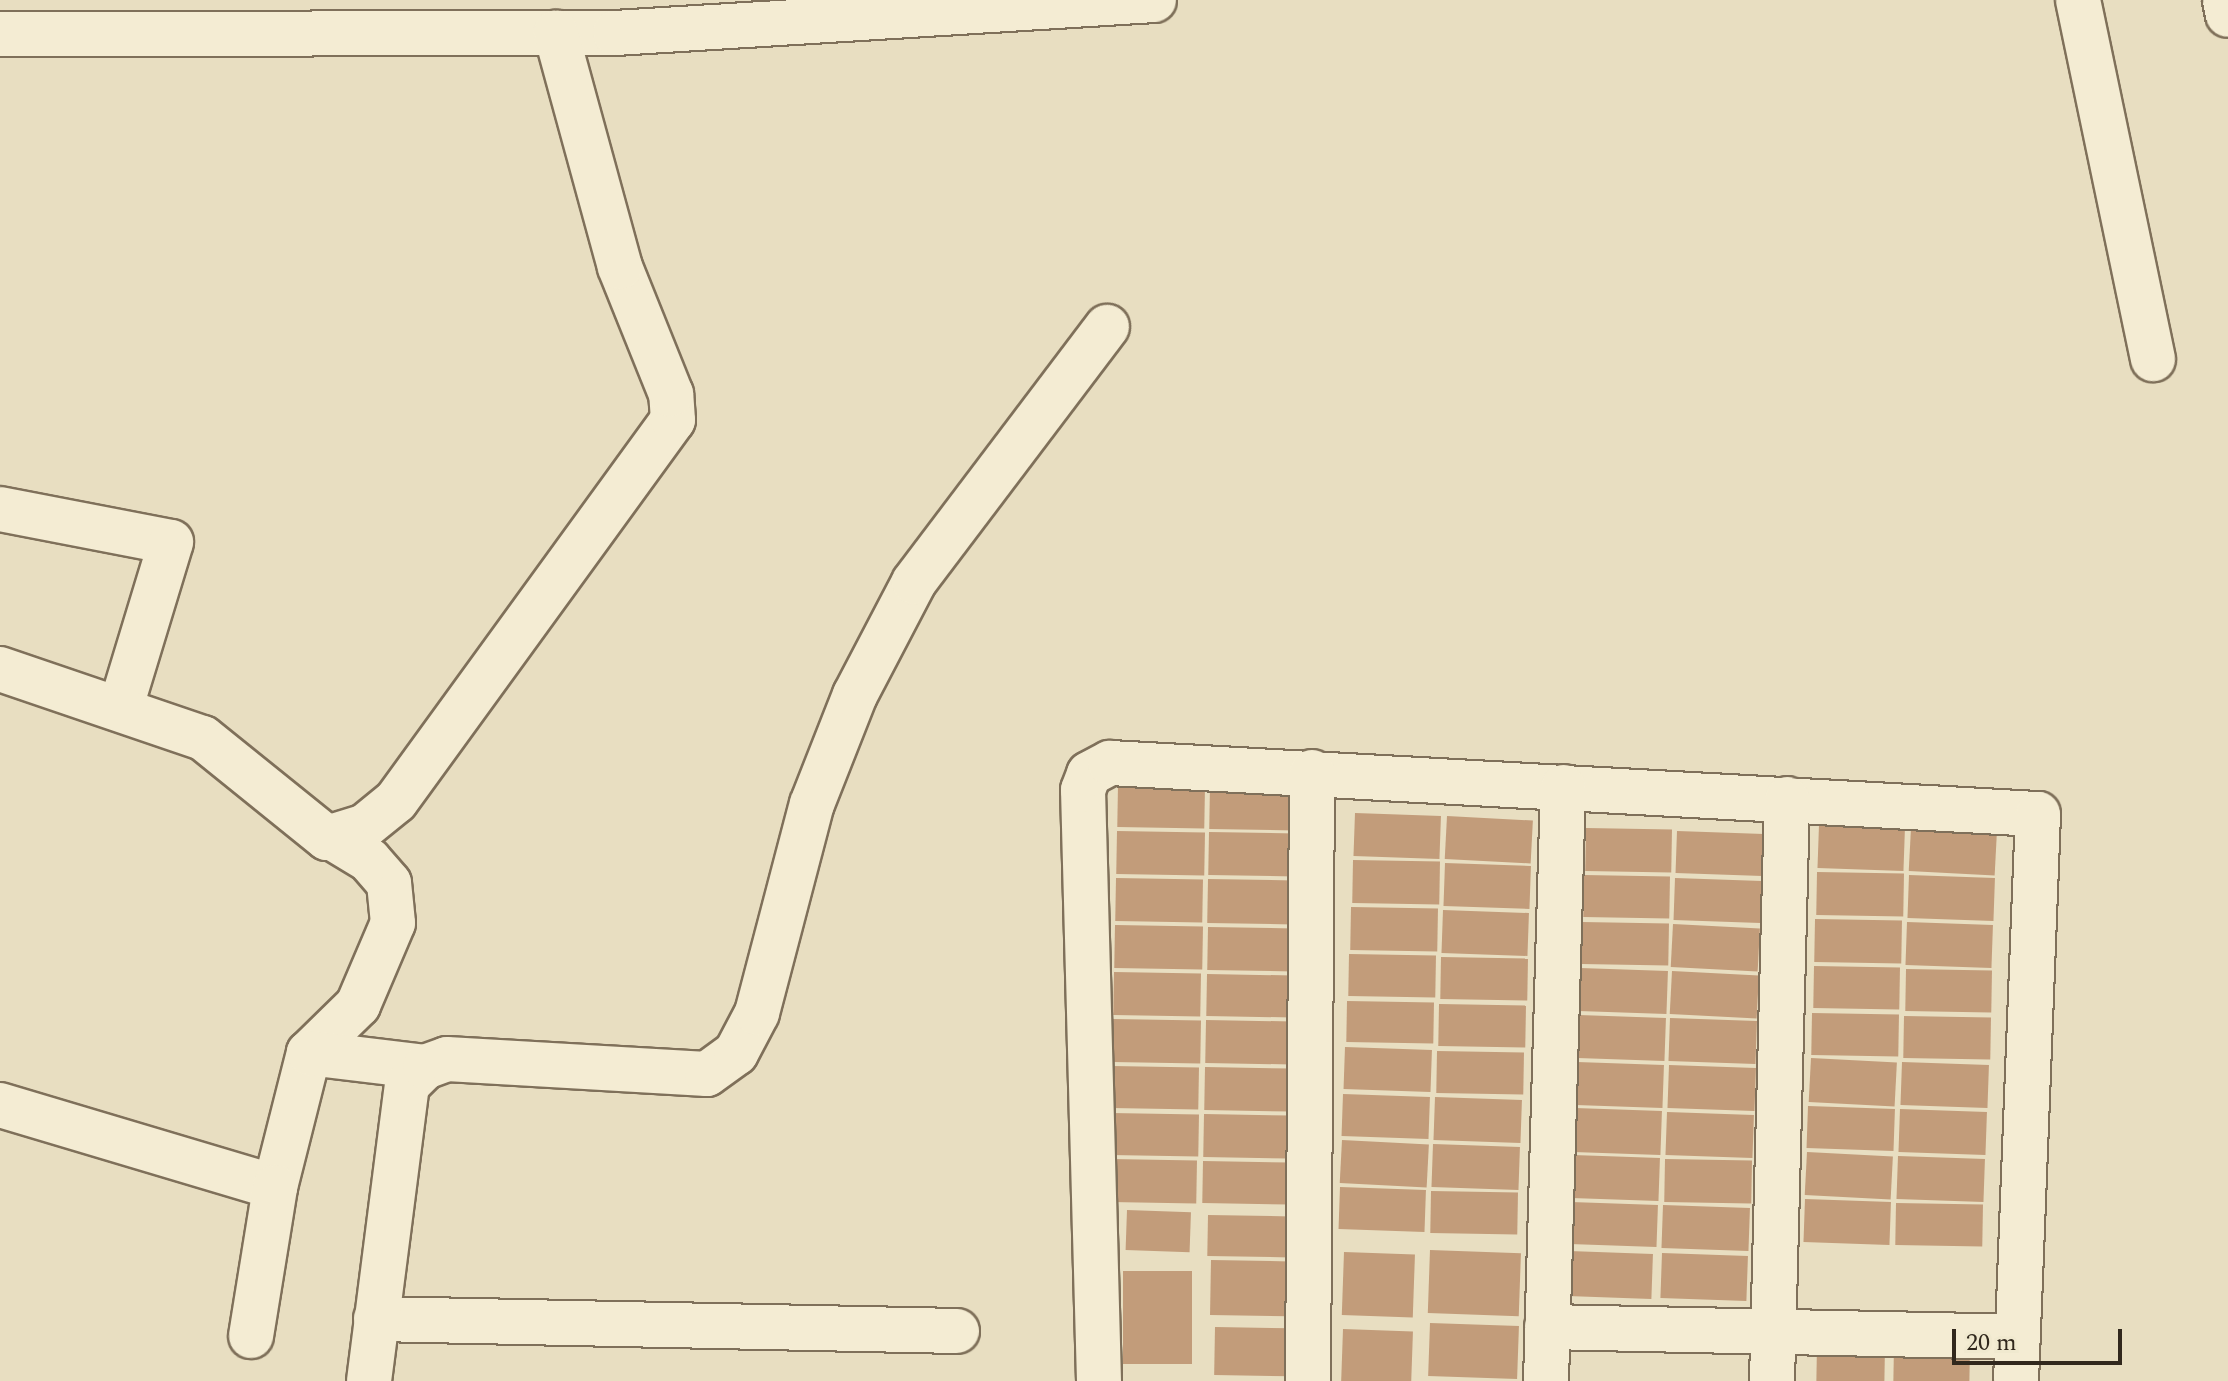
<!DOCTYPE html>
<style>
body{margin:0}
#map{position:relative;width:2228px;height:1381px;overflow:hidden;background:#e8dec1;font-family:Spectral,serif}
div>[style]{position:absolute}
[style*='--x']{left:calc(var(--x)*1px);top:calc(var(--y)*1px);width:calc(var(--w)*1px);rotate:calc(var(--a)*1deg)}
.building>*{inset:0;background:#c29c7a;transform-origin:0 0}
.roads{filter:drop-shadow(2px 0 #7f705a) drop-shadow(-2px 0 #7f705a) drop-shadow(0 2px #7f705a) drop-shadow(0 -2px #7f705a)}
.street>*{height:44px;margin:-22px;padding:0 22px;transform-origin:22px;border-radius:22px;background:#f4ecd3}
span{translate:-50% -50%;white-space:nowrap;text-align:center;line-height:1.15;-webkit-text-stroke:7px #f0e9cf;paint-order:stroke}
.scale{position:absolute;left:1952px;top:1329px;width:170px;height:36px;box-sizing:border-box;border:4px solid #31281d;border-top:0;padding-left:10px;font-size:24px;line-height:28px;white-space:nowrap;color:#31281d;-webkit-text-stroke:6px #f0e9cf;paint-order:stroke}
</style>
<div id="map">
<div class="building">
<div style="left:1118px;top:785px;width:87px;height:42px;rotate:1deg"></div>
<div style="left:1210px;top:786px;width:86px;height:43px;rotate:1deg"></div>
<div style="left:1355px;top:813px;width:86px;height:43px;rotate:2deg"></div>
<div style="left:1447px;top:816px;width:86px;height:43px;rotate:3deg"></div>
<div style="left:1819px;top:825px;width:86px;height:43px;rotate:2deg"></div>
<div style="left:1586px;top:828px;width:86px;height:43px;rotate:1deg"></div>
<div style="left:1911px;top:828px;width:86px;height:43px;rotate:3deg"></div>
<div style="left:1117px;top:831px;width:88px;height:43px;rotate:1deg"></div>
<div style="left:1677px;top:831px;width:87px;height:42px;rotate:2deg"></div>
<div style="left:1209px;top:832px;width:87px;height:43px;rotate:1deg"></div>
<div style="left:1353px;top:860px;width:87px;height:43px;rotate:1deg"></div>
<div style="left:1445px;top:863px;width:86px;height:43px;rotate:2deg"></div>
<div style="left:1817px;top:872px;width:87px;height:43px;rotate:1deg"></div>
<div style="left:1584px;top:875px;width:86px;height:42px;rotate:1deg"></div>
<div style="left:1909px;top:875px;width:86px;height:43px;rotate:2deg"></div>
<div style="left:1116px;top:878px;width:87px;height:43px;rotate:1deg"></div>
<div style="left:1675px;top:878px;width:87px;height:42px;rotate:2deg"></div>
<div style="left:1208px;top:879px;width:86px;height:44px;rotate:1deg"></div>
<div style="left:1351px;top:907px;width:87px;height:43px;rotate:1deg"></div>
<div style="left:1443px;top:910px;width:86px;height:43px;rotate:2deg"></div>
<div style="left:1815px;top:919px;width:87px;height:43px;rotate:1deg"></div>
<div style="left:1582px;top:922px;width:87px;height:42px;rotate:1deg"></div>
<div style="left:1907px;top:922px;width:86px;height:43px;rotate:2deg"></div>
<div style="left:1673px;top:924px;width:87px;height:43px;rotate:3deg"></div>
<div style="left:1115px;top:925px;width:88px;height:43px;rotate:1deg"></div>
<div style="left:1208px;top:927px;width:86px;height:43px;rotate:1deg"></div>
<div style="left:1349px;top:954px;width:87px;height:42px;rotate:1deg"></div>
<div style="left:1441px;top:957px;width:87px;height:42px;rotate:1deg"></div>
<div style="left:1814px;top:966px;width:86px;height:42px;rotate:1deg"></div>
<div style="left:1580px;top:968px;width:88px;height:43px;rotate:2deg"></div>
<div style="left:1906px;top:969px;width:86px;height:42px;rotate:1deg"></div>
<div style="left:1672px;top:971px;width:87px;height:43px;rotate:3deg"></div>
<div style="left:1114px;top:972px;width:87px;height:43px;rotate:1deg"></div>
<div style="left:1207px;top:974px;width:86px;height:42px;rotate:1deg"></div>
<div style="left:1347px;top:1001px;width:87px;height:41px;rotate:1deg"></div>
<div style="left:1439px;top:1004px;width:87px;height:42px;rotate:1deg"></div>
<div style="left:1812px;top:1013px;width:87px;height:42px;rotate:1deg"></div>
<div style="left:1579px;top:1015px;width:87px;height:43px;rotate:2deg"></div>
<div style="left:1904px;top:1016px;width:87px;height:42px;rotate:1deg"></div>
<div style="left:1670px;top:1018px;width:87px;height:43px;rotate:2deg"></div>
<div style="left:1113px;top:1019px;width:88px;height:43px;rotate:1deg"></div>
<div style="left:1206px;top:1020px;width:86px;height:43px;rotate:1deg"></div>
<div style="left:1345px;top:1047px;width:87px;height:42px;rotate:2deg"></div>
<div style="left:1437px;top:1051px;width:87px;height:42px;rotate:1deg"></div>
<div style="left:1811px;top:1058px;width:86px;height:44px;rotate:3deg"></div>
<div style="left:1577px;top:1062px;width:87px;height:43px;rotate:2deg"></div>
<div style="left:1902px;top:1062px;width:87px;height:43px;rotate:2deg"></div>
<div style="left:1669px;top:1065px;width:87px;height:43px;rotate:2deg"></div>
<div style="left:1112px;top:1066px;width:87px;height:42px;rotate:1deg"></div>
<div style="left:1205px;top:1067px;width:87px;height:43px;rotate:1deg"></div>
<div style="left:1343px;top:1094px;width:87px;height:42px;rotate:2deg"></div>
<div style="left:1435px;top:1097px;width:87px;height:43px;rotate:2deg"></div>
<div style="left:1808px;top:1106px;width:87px;height:42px;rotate:2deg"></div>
<div style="left:1575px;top:1108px;width:87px;height:44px;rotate:2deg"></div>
<div style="left:1900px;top:1109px;width:87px;height:43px;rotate:2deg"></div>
<div style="left:1667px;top:1112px;width:87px;height:43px;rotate:2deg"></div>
<div style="left:1111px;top:1113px;width:88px;height:42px;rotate:1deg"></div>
<div style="left:1204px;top:1114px;width:87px;height:43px;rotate:1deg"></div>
<div style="left:1342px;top:1140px;width:87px;height:43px;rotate:3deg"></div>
<div style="left:1433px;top:1144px;width:87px;height:43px;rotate:2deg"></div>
<div style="left:1807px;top:1152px;width:86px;height:43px;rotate:3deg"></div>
<div style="left:1573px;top:1155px;width:87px;height:43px;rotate:2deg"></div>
<div style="left:1898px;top:1156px;width:87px;height:43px;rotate:2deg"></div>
<div style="left:1111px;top:1159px;width:86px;height:43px;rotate:1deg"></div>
<div style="left:1665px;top:1159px;width:87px;height:43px;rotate:1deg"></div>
<div style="left:1203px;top:1161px;width:87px;height:42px;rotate:1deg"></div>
<div style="left:1340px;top:1187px;width:86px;height:42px;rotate:2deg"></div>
<div style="left:1431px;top:1191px;width:87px;height:42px;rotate:1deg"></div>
<div style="left:1805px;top:1199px;width:86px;height:43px;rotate:2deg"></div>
<div style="left:1571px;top:1202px;width:87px;height:42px;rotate:2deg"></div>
<div style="left:1896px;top:1203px;width:87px;height:42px;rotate:1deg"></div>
<div style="left:1663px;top:1205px;width:87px;height:43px;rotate:2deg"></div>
<div style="left:1127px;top:1210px;width:64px;height:40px;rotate:2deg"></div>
<div style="left:1208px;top:1215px;width:84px;height:41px;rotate:1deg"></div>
<div style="left:1430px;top:1250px;width:91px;height:63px;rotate:2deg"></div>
<div style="left:1569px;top:1251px;width:84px;height:45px;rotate:2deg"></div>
<div style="left:1344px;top:1252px;width:71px;height:63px;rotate:2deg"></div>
<div style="left:1662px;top:1253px;width:86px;height:45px;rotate:2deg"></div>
<div style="left:1211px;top:1260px;width:79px;height:55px;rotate:1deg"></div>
<div style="left:1123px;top:1271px;width:69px;height:93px"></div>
<div style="left:1430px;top:1323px;width:89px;height:53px;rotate:2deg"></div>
<div style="left:1215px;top:1327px;width:78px;height:48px;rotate:1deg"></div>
<div style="left:1343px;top:1329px;width:70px;height:52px;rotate:2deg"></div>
<div style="left:1817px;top:1345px;width:68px;height:36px;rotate:1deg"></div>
<div style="left:1894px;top:1345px;width:76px;height:36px;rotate:1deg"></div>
</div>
<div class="roads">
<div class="street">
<div style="--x:2078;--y:0;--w:367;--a:78.2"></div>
<div style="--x:2225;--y:0;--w:15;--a:79"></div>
<div style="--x:0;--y:34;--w:615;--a:-0.09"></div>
<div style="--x:615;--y:33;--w:540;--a:-3.5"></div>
<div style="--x:0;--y:509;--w:174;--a:10.9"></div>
<div style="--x:171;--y:542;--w:172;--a:106.9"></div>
<div style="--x:0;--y:669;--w:214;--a:18.8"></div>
<div style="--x:203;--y:738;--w:159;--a:38.9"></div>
<div style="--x:327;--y:838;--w:39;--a:-17"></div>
<div style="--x:364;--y:827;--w:41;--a:-39.1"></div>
<div style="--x:396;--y:801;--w:471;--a:-54"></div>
<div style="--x:673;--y:420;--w:26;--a:-94"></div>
<div style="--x:671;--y:394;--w:137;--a:-111.9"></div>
<div style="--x:620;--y:267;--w:243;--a:-105.3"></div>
<div style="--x:309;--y:1053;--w:69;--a:-44.4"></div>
<div style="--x:358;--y:1005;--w:89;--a:-66.9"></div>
<div style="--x:393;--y:923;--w:40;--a:-95.7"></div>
<div style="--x:389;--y:883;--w:30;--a:-131"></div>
<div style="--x:369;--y:860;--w:44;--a:-148.8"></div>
<div style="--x:0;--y:1105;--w:287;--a:16.6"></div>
<div style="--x:275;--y:1187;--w:138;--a:-75.8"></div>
<div style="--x:309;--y:1053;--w:117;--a:6.9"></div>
<div style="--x:376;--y:1319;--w:581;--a:1.18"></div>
<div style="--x:1547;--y:1327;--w:471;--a:1.2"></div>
<div style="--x:251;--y:1336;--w:151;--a:-80.8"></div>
<div style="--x:369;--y:1381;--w:298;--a:-82.7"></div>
<div style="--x:407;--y:1085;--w:25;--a:-45"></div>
<div style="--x:425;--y:1067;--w:23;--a:-20"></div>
<div style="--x:447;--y:1059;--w:260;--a:3.3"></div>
<div style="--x:707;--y:1074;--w:36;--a:-36"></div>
<div style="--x:736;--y:1053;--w:45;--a:-62.3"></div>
<div style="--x:757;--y:1013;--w:216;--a:-75.3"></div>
<div style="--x:812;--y:804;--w:117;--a:-68.5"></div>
<div style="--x:855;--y:695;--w:127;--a:-62.4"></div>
<div style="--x:914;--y:582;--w:320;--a:-52.9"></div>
<div style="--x:1099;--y:1381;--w:591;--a:-91.55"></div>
<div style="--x:1083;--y:790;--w:17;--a:-69"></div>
<div style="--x:1089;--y:774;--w:24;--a:-28"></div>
<div style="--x:1110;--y:763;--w:929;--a:3.15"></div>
<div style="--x:2038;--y:814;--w:567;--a:92.22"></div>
<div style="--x:1308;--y:1381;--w:609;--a:-89.62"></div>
<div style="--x:1546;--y:1381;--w:594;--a:-88.36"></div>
<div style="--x:1772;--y:1381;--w:582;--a:-88.52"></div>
</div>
</div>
<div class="scale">20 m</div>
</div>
